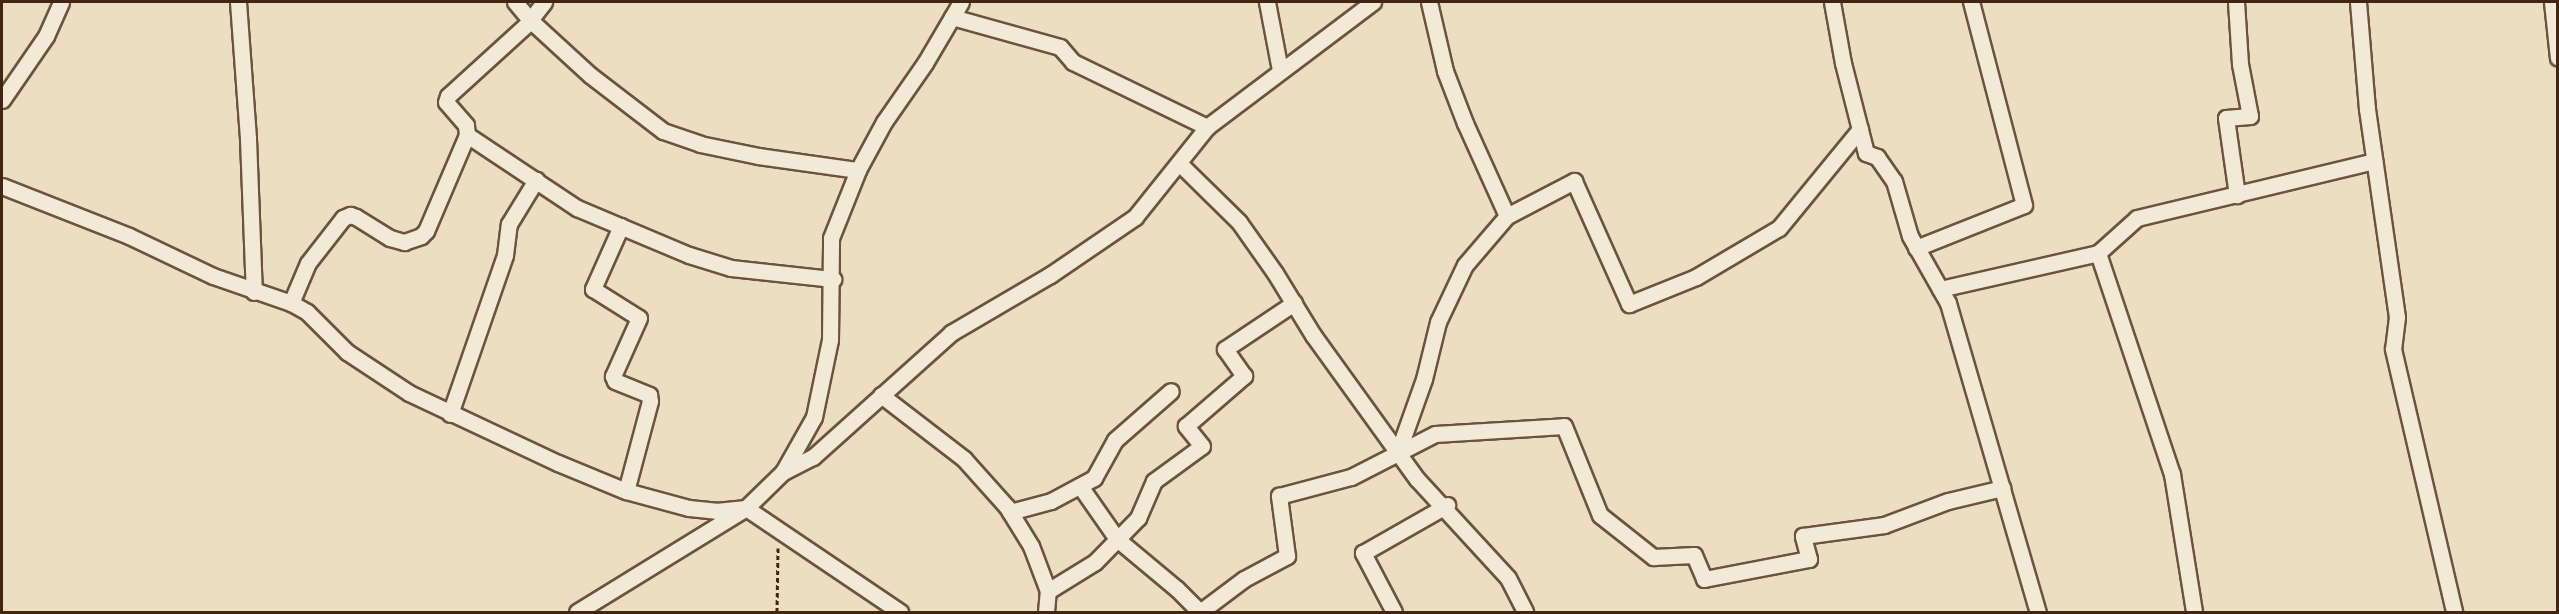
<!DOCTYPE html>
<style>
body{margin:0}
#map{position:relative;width:2559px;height:614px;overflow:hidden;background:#ebdec1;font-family:"EB Garamond",serif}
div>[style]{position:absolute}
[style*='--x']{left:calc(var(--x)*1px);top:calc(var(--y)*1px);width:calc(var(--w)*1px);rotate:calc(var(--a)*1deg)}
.path>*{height:3px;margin-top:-1.5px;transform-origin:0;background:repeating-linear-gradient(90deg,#422513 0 4.5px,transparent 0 7.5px)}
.roads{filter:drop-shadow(2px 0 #6c533e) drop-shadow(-2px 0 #6c533e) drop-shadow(0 2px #6c533e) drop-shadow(0 -2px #6c533e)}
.street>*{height:15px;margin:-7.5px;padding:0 7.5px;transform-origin:7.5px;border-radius:7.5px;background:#f2ead7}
span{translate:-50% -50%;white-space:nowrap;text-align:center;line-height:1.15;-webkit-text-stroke:4.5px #f2ead7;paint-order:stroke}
.frame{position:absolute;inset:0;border:3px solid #422513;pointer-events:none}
</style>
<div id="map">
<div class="path">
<div style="--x:777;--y:612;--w:64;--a:-89.1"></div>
</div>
<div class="roads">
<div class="street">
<div style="--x:238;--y:2;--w:137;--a:85.8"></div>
<div style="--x:248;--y:139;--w:153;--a:87.8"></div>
<div style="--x:515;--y:2;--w:23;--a:50"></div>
<div style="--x:530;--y:20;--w:81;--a:42.5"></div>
<div style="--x:590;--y:75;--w:92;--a:37.5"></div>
<div style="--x:663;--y:131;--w:39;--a:19"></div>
<div style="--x:700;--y:144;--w:59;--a:11.7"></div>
<div style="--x:758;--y:156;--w:101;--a:8"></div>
<div style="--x:1267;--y:2;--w:69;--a:79.2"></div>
<div style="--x:1429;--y:2;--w:71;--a:76.9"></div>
<div style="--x:1445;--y:71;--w:56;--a:69"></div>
<div style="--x:1465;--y:123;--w:102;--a:65.7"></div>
<div style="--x:1507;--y:216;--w:76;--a:-27.6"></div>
<div style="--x:1574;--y:181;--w:135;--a:65.9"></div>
<div style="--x:1629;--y:304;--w:72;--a:-21.9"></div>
<div style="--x:1696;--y:277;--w:96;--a:-30.6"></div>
<div style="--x:1779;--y:228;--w:128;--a:-50.7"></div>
<div style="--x:1832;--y:2;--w:62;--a:79.8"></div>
<div style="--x:1843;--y:63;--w:93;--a:75.7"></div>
<div style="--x:1866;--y:153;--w:12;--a:20"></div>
<div style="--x:1877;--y:157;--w:29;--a:55"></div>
<div style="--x:1894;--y:181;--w:57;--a:73.8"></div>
<div style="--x:1910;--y:236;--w:77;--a:60.4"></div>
<div style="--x:1948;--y:303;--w:322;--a:73.8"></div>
<div style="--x:2236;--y:2;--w:62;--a:86.3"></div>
<div style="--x:2240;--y:64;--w:53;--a:79.1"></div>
<div style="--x:2250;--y:116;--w:24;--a:175"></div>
<div style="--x:2226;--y:118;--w:78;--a:81.9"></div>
<div style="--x:2358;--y:2;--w:107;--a:85.2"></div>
<div style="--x:2367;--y:109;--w:210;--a:81.8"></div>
<div style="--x:2397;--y:317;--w:32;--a:97"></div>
<div style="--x:2393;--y:349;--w:270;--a:76.9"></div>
<div style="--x:2552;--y:2;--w:56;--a:83.9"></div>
<div style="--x:952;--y:17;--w:112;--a:15.5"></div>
<div style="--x:1060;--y:47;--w:20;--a:49"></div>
<div style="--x:1073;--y:62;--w:149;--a:25.9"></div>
<div style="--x:2;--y:100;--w:78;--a:-55.5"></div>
<div style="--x:46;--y:36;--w:37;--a:-66"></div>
<div style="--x:467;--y:135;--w:132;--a:33.6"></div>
<div style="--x:577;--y:208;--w:121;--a:22.8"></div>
<div style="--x:689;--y:255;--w:44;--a:17.2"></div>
<div style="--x:731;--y:268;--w:103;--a:6.2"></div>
<div style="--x:1179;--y:163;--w:84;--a:44.5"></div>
<div style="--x:1239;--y:222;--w:62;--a:54.8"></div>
<div style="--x:1275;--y:273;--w:73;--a:58.5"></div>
<div style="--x:1313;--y:335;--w:178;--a:54.2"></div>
<div style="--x:1417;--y:479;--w:134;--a:47.4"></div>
<div style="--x:1508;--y:578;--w:38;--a:63"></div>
<div style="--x:2;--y:186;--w:136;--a:21.5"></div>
<div style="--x:129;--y:236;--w:93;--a:25.5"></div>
<div style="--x:213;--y:276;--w:83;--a:19.1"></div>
<div style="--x:291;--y:303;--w:18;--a:29"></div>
<div style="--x:307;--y:312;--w:57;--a:45"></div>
<div style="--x:347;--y:352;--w:74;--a:33.5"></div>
<div style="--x:409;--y:393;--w:165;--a:25.2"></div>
<div style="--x:558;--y:463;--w:74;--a:22.4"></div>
<div style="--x:626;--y:491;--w:65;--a:15.1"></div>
<div style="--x:689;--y:508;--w:27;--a:6"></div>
<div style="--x:716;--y:511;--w:30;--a:-6"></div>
<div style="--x:746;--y:508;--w:186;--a:34"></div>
<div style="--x:621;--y:226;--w:69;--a:114"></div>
<div style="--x:593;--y:289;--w:54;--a:32.2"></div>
<div style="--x:639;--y:318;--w:64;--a:114.1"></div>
<div style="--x:613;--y:376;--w:5;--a:68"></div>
<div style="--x:615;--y:381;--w:37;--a:22"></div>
<div style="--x:649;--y:395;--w:6;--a:81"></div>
<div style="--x:650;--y:401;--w:93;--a:104.9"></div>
<div style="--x:1916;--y:248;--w:116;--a:-21.7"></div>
<div style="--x:2024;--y:205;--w:210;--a:-104.6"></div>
<div style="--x:2098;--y:253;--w:233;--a:71.5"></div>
<div style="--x:2172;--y:474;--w:140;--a:80.9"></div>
<div style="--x:1940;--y:289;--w:162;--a:-12.8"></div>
<div style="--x:2098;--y:253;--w:52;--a:-41.9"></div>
<div style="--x:2137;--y:218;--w:244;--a:-13.5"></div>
<div style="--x:291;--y:303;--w:43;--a:-67"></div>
<div style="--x:308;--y:263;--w:57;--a:-52.1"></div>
<div style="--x:343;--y:218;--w:8;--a:-23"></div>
<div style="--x:350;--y:215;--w:6;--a:18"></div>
<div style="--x:356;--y:217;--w:40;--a:32"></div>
<div style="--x:390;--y:238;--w:15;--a:16"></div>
<div style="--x:404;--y:242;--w:18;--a:-19"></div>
<div style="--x:421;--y:236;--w:7;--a:-45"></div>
<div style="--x:426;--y:231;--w:104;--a:-66.9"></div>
<div style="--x:467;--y:135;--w:10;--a:-96"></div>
<div style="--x:466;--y:125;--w:30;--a:-131"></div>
<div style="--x:446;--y:102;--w:6;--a:-72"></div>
<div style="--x:448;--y:96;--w:107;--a:-42.3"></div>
<div style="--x:527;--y:24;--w:28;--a:-52"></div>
<div style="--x:881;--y:395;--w:105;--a:37.6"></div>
<div style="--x:964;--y:459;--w:64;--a:48.1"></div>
<div style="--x:1007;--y:507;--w:46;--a:58.4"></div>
<div style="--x:1031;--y:546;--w:48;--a:69.3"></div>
<div style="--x:450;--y:414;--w:168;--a:-70.9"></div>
<div style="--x:505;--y:255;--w:31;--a:-83"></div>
<div style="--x:509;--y:224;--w:52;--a:-58.5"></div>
<div style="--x:1398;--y:452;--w:77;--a:-70.4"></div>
<div style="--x:1424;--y:379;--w:59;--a:-76.2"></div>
<div style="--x:1438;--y:322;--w:63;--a:-64.7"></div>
<div style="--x:1465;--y:265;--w:65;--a:-49.4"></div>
<div style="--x:783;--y:472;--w:63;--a:-60.6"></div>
<div style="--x:814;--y:417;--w:79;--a:-78.3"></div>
<div style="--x:830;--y:340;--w:102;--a:-89.4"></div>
<div style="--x:831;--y:238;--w:73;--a:-68.3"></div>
<div style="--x:858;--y:170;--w:55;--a:-61.6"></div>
<div style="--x:884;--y:122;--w:72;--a:-55.2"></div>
<div style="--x:925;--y:63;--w:71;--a:-59.5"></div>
<div style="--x:1080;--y:486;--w:65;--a:55.1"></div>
<div style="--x:1117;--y:539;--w:78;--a:39.8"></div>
<div style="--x:1177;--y:589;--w:33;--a:45"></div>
<div style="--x:1010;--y:512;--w:42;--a:-15"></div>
<div style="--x:1051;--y:501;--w:49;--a:-28.1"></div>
<div style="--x:1094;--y:478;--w:43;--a:-61.1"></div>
<div style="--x:1115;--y:440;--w:74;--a:-41.2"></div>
<div style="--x:577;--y:612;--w:198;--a:-31.6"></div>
<div style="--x:746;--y:508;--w:52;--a:-44.2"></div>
<div style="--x:783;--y:472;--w:34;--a:-27"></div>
<div style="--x:813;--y:457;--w:186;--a:-41.9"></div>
<div style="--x:951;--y:333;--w:115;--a:-30.4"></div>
<div style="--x:1050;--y:275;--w:103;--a:-34.3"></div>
<div style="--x:1135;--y:217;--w:115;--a:-51.3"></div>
<div style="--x:1207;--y:127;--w:208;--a:-37"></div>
<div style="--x:1046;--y:612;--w:21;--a:-85"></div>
<div style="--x:1048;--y:591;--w:55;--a:-31.7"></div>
<div style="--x:1095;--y:562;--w:62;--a:-45.7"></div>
<div style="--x:1138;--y:518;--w:40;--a:-66.6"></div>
<div style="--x:1154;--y:481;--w:59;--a:-36.1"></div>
<div style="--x:1202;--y:446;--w:26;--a:-129"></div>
<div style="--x:1186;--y:426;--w:77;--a:-40.8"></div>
<div style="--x:1244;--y:376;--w:33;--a:-125"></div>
<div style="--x:1225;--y:349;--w:83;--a:-33.7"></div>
<div style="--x:1200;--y:612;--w:55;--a:-36.9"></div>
<div style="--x:1244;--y:579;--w:49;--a:-28.1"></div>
<div style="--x:1287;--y:556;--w:61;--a:-97.6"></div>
<div style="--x:1279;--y:496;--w:74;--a:-14.8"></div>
<div style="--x:1351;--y:477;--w:94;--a:-27.1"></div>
<div style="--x:1435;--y:434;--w:129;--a:-3.5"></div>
<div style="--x:1564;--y:426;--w:96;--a:68"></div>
<div style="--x:1600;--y:515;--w:68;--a:38.4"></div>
<div style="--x:1653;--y:557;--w:41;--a:-2.8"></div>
<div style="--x:1694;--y:555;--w:26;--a:67"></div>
<div style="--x:1704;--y:579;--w:107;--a:-10.8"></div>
<div style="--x:1809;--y:559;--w:24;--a:-105"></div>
<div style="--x:1803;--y:536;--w:82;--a:-7.7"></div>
<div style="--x:1884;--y:525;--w:68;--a:-20.6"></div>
<div style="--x:1948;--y:501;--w:56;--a:-13.5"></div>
<div style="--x:1394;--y:612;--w:67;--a:-117.7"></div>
<div style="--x:1363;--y:553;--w:97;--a:-29.7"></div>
</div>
</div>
<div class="frame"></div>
</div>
